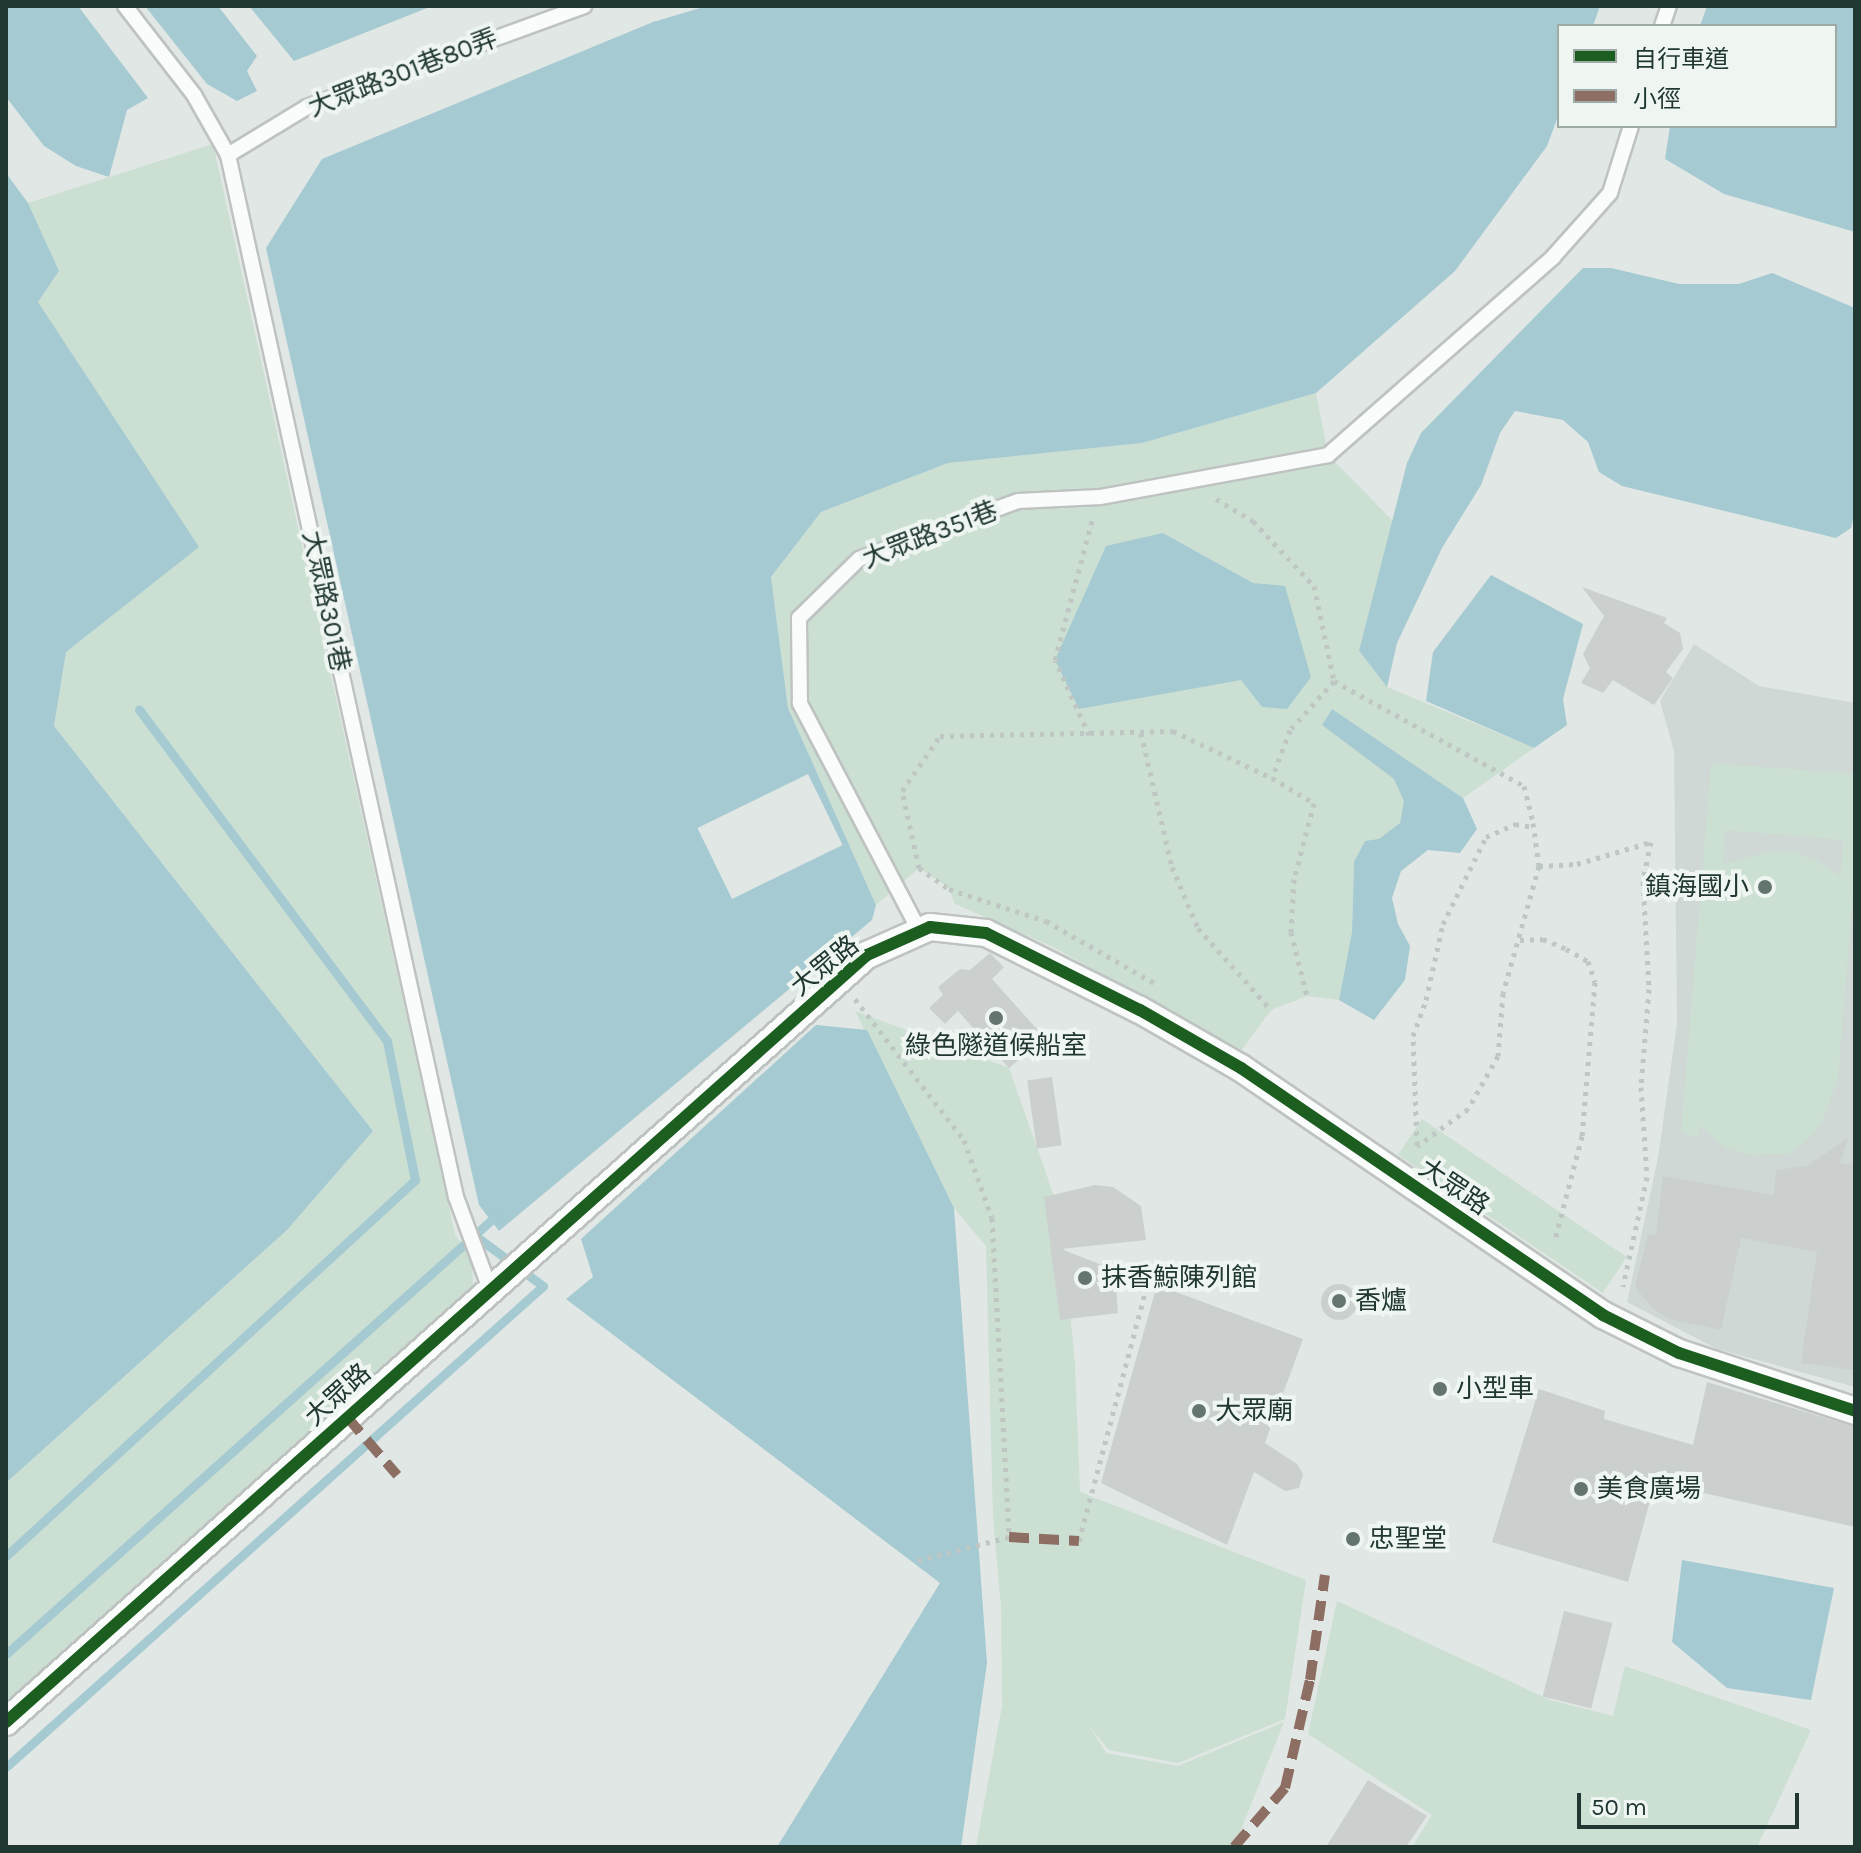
<!DOCTYPE html>
<meta charset="utf-8">
<style>
body{margin:0}
#map{position:relative;width:1861px;height:1853px;overflow:hidden;background:#e1e7e4;font-family:Karla,"Noto Sans TC",sans-serif}
div>[style]{position:absolute}
[style*='--x']{left:calc(var(--x)*1px);top:calc(var(--y)*1px);width:calc(var(--w)*1px);rotate:calc(var(--a)*1deg)}
.built>*{inset:0;background:#cfd8d4}
.green>*{inset:0;background:#cbdfd2;transform-origin:0 0}
.water>*{inset:0;background:#a5cad2}
.pier>*{inset:0;background:#e1e7e4;transform-origin:0 0}
.stream>*{height:9px;margin:-4.5px;padding:0 4.5px;transform-origin:4.5px;border-radius:4.5px;background:#a5cad2}
.building>*{inset:0;background:#cbd0ce;transform-origin:0 0}
.round{border-radius:50%}
.path>*{height:5px;margin-top:-2.5px;transform-origin:0;background:repeating-linear-gradient(90deg,#bfc7c4 0 4px,transparent 0 10px)}
.roads{filter:drop-shadow(2px 0 #bec3c1) drop-shadow(-2px 0 #bec3c1) drop-shadow(0 2px #bec3c1) drop-shadow(0 -2px #bec3c1)}
.lane>*{height:14px;margin:-7px;padding:0 7px;transform-origin:7px;border-radius:7px;background:#fafbfb}
.street>*{height:26px;margin:-13px;padding:0 13px;transform-origin:13px;border-radius:13px;background:#fafbfb}
.quiet>*{height:10px;margin-top:-5px;transform-origin:0;background:repeating-linear-gradient(90deg,#8d6e63 0 20px,transparent 0 30px)}
.cycleway>*{height:12px;margin:-6px;padding:0 6px;transform-origin:6px;border-radius:6px;background:#1b5e20}
.dots>*{width:22px;height:22px;translate:-50% -50%;box-sizing:border-box;border:4px solid #eff6f2;border-radius:50%}
span{translate:-50% -50%;white-space:nowrap;text-align:center;line-height:1.15;-webkit-text-stroke:8px #eff6f2;paint-order:stroke}
.street-label{font-size:26px;color:#213732}
.poi-label{font-size:26px;color:#213732}
.right{translate:-100% -50%;text-align:right}
.left{translate:0 -50%;text-align:left}
.frame{position:absolute;inset:0;border:8px solid #213732;pointer-events:none}
.legend{position:absolute;left:1557px;top:24px;width:280px;height:104px;box-sizing:border-box;background:#eff6f2;border:2px solid #9daaa5;margin:0;padding:10px 14px;list-style:none;font-size:24px;color:#213732}
.legend li{display:flex;align-items:center;gap:16px;height:40px}
.legend b{width:40px;border:2px solid #9daaa5}
.scale{position:absolute;left:1577px;top:1793px;width:222px;height:36px;box-sizing:border-box;border:4px solid #213732;border-top:0;padding-left:10px;font-size:24px;line-height:28px;white-space:nowrap;color:#213732;-webkit-text-stroke:6px #eff6f2;paint-order:stroke}
</style>
<div id="map">
<div class="built">
<div style="clip-path:polygon(1694px 644px,1759px 686px,1855px 703px,1855px 1387px,1717px 1349px,1627px 1302px,1658px 1158px,1677px 1023px,1674px 751px,1660px 701px)"></div>
</div>
<div class="green">
<div style="clip-path:polygon(213px 144px,455px 1235px,472px 1256px,473px 1286px,6px 1703px,6px 1483px,287px 1230px,373px 1131px,54px 726px,66px 652px,198px 547px,38px 302px,59px 271px,28px 203px)"></div>
<div style="clip-path:polygon(evenodd,1316px 393px,1328px 455px,1394px 522px,1359px 652px,1387px 687px,1534px 748px,1463px 798px,1332px 709px,1322px 725px,1394px 779px,1405px 801px,1400px 823px,1354px 862px,1352px 932px,1339px 1000px,1307px 996px,1271px 1010px,1241px 1051px,1051px 946px,955px 904px,949px 888px,919px 868px,876px 905px,788px 708px,771px 577px,821px 512px,948px 463px,1142px 443px,1316px 393px,1163px 533px,1253px 583px,1262px 707px,1241px 680px,1193px 686px,1163px 533px)"></div>
<div style="clip-path:polygon(evenodd,1711px 763px,1855px 774px,1855px 871px,1838px 1078px,1824px 1118px,1811px 1137px,1789px 1154px,1751px 1155px,1724px 1147px,1700px 1125px,1698px 1137px,1681px 1133px,1711px 763px,1725px 830px,1843px 840px,1841px 876px,1816px 860px,1792px 851px,1771px 851px,1723px 864px,1725px 830px)"></div>
<div style="clip-path:polygon(855px 1011px,1009px 1068px,1061px 1216px,1075px 1364px,1080px 1492px,1306px 1580px,1285px 1719px,1178px 1763px,1109px 1750px,1090px 1727px,1106px 1753px,1178px 1766px,1284px 1722px,1234px 1847px,976px 1847px,1002px 1706px,1001px 1608px,993px 1516px,986px 1246px,954px 1208px)"></div>
<div style="left:1422px;top:1119px;width:247px;height:43px;rotate:34deg"></div>
<div style="clip-path:polygon(1337px 1601px,1550px 1700px,1613px 1716px,1625px 1666px,1811px 1730px,1757px 1847px,1412px 1847px,1432px 1815px,1308px 1734px)"></div>
</div>
<div class="water">
<div style="clip-path:polygon(6px 6px,78px 6px,148px 98px,127px 110px,109px 177px,76px 166px,44px 146px,6px 97px)"></div>
<div style="clip-path:polygon(145px 6px,218px 6px,257px 56px,247px 71px,257px 91px,237px 101px,207px 84px)"></div>
<div style="clip-path:polygon(249px 6px,432px 6px,294px 61px)"></div>
<div style="clip-path:polygon(707px 6px,1600px 6px,1593px 26px,1559px 26px,1559px 114px,1547px 146px,1455px 271px,1316px 393px,1142px 443px,948px 463px,821px 512px,771px 577px,788px 708px,876px 905px,872px 920px,499px 1231px,479px 1205px,266px 248px,322px 159px,653px 22px)"></div>
<div style="clip-path:polygon(1707px 6px,1855px 6px,1855px 232px,1724px 194px,1665px 159px,1670px 126px,1835px 126px,1835px 26px,1700px 26px)"></div>
<div style="clip-path:polygon(6px 173px,28px 203px,59px 271px,38px 302px,199px 547px,66px 652px,54px 726px,373px 1131px,287px 1230px,6px 1483px)"></div>
<div style="clip-path:polygon(1583px 268px,1611px 268px,1679px 284px,1739px 284px,1772px 273px,1855px 308px,1855px 511px,1851px 528px,1836px 538px,1622px 486px,1599px 472px,1588px 442px,1563px 420px,1515px 411px,1500px 433px,1481px 485px,1442px 548px,1397px 643px,1387px 687px,1359px 651px,1407px 463px,1421px 433px)"></div>
<div style="clip-path:polygon(1163px 533px,1253px 583px,1285px 586px,1311px 677px,1287px 709px,1262px 707px,1241px 680px,1079px 709px,1055px 660px,1106px 546px)"></div>
<div style="clip-path:polygon(1491px 575px,1583px 624px,1563px 699px,1567px 725px,1534px 748px,1426px 701px,1433px 652px)"></div>
<div style="clip-path:polygon(1332px 709px,1463px 798px,1477px 829px,1460px 853px,1428px 850px,1401px 871px,1392px 898px,1398px 924px,1410px 946px,1405px 980px,1374px 1020px,1339px 1000px,1352px 932px,1354px 862px,1365px 841px,1379px 839px,1400px 823px,1404px 801px,1394px 779px,1322px 725px)"></div>
<div style="clip-path:polygon(816px 1025px,867px 1030px,954px 1208px,987px 1663px,961px 1847px,777px 1847px,940px 1583px,566px 1299px,593px 1277px,581px 1239px)"></div>
<div style="clip-path:polygon(1682px 1560px,1834px 1588px,1811px 1700px,1727px 1688px,1672px 1642px)"></div>
</div>
<div class="pier">
<div style="left:808px;top:774px;width:79px;height:123px;rotate:64deg"></div>
</div>
<div class="stream">
<div style="--x:6;--y:1556;--w:556;--a:-42.59"></div>
<div style="--x:415;--y:1180;--w:142;--a:-101.4"></div>
<div style="--x:387;--y:1041;--w:414;--a:-126.8"></div>
<div style="--x:6;--y:1654;--w:660;--a:-41.81"></div>
<div style="--x:6;--y:1767;--w:721;--a:-41.85"></div>
<div style="--x:543;--y:1286;--w:86;--a:-143.5"></div>
</div>
<div class="building">
<div style="clip-path:polygon(1582px 587px,1667px 618px,1664px 623px,1680px 633px,1683px 649px,1666px 672px,1673px 678px,1654px 705px,1613px 680px,1603px 693px,1581px 683px,1590px 668px,1583px 654px,1604px 616px)"></div>
<div style="clip-path:polygon(990px 953px,1004px 967px,992px 979px,1045px 1038px,1009px 1068px,958px 1011px,945px 1024px,929px 1008px,943px 995px,938px 987px,960px 969px,970px 970px)"></div>
<div style="left:1052px;top:1077px;width:69px;height:25px;rotate:82deg"></div>
<div style="clip-path:polygon(1848px 1138px,1840px 1163px,1855px 1165px,1855px 1370px,1801px 1363px,1817px 1252px,1741px 1238px,1721px 1330px,1669px 1319px,1653px 1309px,1635px 1287px,1648px 1234px,1656px 1235px,1663px 1176px,1774px 1195px,1776px 1170px,1807px 1166px)"></div>
<div style="clip-path:polygon(1095px 1185px,1113px 1187px,1141px 1206px,1146px 1240px,1061px 1249px,1115px 1270px,1118px 1313px,1060px 1320px,1044px 1197px)"></div>
<div class="round" style="left:1321px;top:1284px;width:36px;height:36px"></div>
<div style="clip-path:polygon(1157px 1285px,1303px 1339px,1265px 1443px,1297px 1464px,1303px 1474px,1299px 1488px,1285px 1491px,1254px 1472px,1227px 1545px,1101px 1483px)"></div>
<div style="clip-path:polygon(1707px 1382px,1855px 1427px,1855px 1527px,1655px 1482px,1628px 1582px,1492px 1542px,1539px 1389px,1605px 1411px,1604px 1419px,1693px 1445px)"></div>
<div style="left:1564px;top:1611px;width:50px;height:88px;rotate:14deg"></div>
<div style="clip-path:polygon(1368px 1780px,1427px 1816px,1406px 1847px,1326px 1847px)"></div>
</div>
<div class="path">
<div style="--x:1216;--y:499;--w:43;--a:30.7"></div>
<div style="--x:1253;--y:521;--w:89;--a:46.8"></div>
<div style="--x:1314;--y:586;--w:97;--a:78.1"></div>
<div style="--x:1334;--y:681;--w:66;--a:131.9"></div>
<div style="--x:1290;--y:730;--w:51;--a:110.6"></div>
<div style="--x:1334;--y:681;--w:217;--a:28.9"></div>
<div style="--x:1524;--y:786;--w:38;--a:76"></div>
<div style="--x:1533;--y:823;--w:43;--a:82.1"></div>
<div style="--x:1539;--y:866;--w:132;--a:105.8"></div>
<div style="--x:1503;--y:993;--w:63;--a:94.5"></div>
<div style="--x:1498;--y:1056;--w:61;--a:119.5"></div>
<div style="--x:1468;--y:1109;--w:63;--a:144"></div>
<div style="--x:1141;--y:733;--w:138;--a:77"></div>
<div style="--x:1172;--y:867;--w:66;--a:66.9"></div>
<div style="--x:1198;--y:928;--w:110;--a:48.3"></div>
<div style="--x:1089;--y:735;--w:82;--a:-114.4"></div>
<div style="--x:1055;--y:660;--w:148;--a:-75.1"></div>
<div style="--x:1539;--y:866;--w:38;--a:-3"></div>
<div style="--x:1577;--y:864;--w:77;--a:-16.6"></div>
<div style="--x:1651;--y:842;--w:40;--a:102"></div>
<div style="--x:1643;--y:881;--w:108;--a:86.8"></div>
<div style="--x:1649;--y:989;--w:98;--a:94.7"></div>
<div style="--x:1641;--y:1087;--w:90;--a:86.2"></div>
<div style="--x:1647;--y:1177;--w:112;--a:102.4"></div>
<div style="--x:919;--y:868;--w:79;--a:-102.4"></div>
<div style="--x:902;--y:791;--w:67;--a:-55.4"></div>
<div style="--x:940;--y:736;--w:233;--a:-1.2"></div>
<div style="--x:1173;--y:731;--w:110;--a:25.4"></div>
<div style="--x:1272;--y:778;--w:49;--a:30.8"></div>
<div style="--x:1314;--y:803;--w:79;--a:104.7"></div>
<div style="--x:1294;--y:879;--w:53;--a:93.2"></div>
<div style="--x:1291;--y:932;--w:66;--a:76"></div>
<div style="--x:919;--y:868;--w:37;--a:35"></div>
<div style="--x:949;--y:889;--w:102;--a:18.3"></div>
<div style="--x:1046;--y:921;--w:127;--a:29.8"></div>
<div style="--x:1520;--y:940;--w:23;--a:-2"></div>
<div style="--x:1543;--y:939;--w:25;--a:23"></div>
<div style="--x:1566;--y:949;--w:25;--a:29"></div>
<div style="--x:1588;--y:961;--w:22;--a:72"></div>
<div style="--x:1595;--y:982;--w:155;--a:94.8"></div>
<div style="--x:1582;--y:1136;--w:107;--a:104.6"></div>
<div style="--x:855;--y:999;--w:178;--a:52.3"></div>
<div style="--x:964;--y:1140;--w:83;--a:70.3"></div>
<div style="--x:992;--y:1218;--w:319;--a:86.9"></div>
<div style="--x:1009;--y:1537;--w:96;--a:165.5"></div>
<div style="--x:1417;--y:1145;--w:109;--a:-92.1"></div>
<div style="--x:1413;--y:1036;--w:38;--a:-70"></div>
<div style="--x:1426;--y:1000;--w:78;--a:-77.4"></div>
<div style="--x:1443;--y:924;--w:97;--a:-63.7"></div>
<div style="--x:1486;--y:837;--w:32;--a:-24"></div>
<div style="--x:1515;--y:824;--w:19;--a:9"></div>
<div style="--x:1079;--y:1541;--w:272;--a:-75.1"></div>
</div>
<div class="roads">
<div class="lane">
<div style="--x:125;--y:6;--w:113;--a:52.2"></div>
<div style="--x:194;--y:95;--w:69;--a:60.5"></div>
<div style="--x:228;--y:155;--w:1067;--a:77.66"></div>
<div style="--x:456;--y:1197;--w:98;--a:69.7"></div>
<div style="--x:1662;--y:26;--w:21;--a:-71"></div>
<div style="--x:228;--y:155;--w:92;--a:-31.3"></div>
<div style="--x:307;--y:107;--w:295;--a:-20"></div>
<div style="--x:920;--y:932;--w:259;--a:-117.7"></div>
<div style="--x:800;--y:703;--w:85;--a:-90.7"></div>
<div style="--x:799;--y:618;--w:84;--a:-44.5"></div>
<div style="--x:859;--y:559;--w:169;--a:-20"></div>
<div style="--x:1018;--y:501;--w:82;--a:-2.8"></div>
<div style="--x:1100;--y:497;--w:232;--a:-10.4"></div>
<div style="--x:1328;--y:455;--w:300;--a:-41.3"></div>
<div style="--x:1553;--y:257;--w:86;--a:-48.3"></div>
<div style="--x:1610;--y:193;--w:70;--a:-72.6"></div>
</div>
<div class="street">
<div style="--x:6;--y:1722;--w:1153;--a:-41.7"></div>
<div style="--x:867;--y:955;--w:69;--a:-24"></div>
<div style="--x:930;--y:927;--w:56;--a:6.1"></div>
<div style="--x:986;--y:933;--w:172;--a:26.6"></div>
<div style="--x:1140;--y:1010;--w:116;--a:29.9"></div>
<div style="--x:1241;--y:1068;--w:438;--a:34.3"></div>
<div style="--x:1603;--y:1315;--w:85;--a:26.6"></div>
<div style="--x:1679;--y:1353;--w:185;--a:18.2"></div>
</div>
</div>
<div class="quiet">
<div style="--x:347;--y:1417;--w:77;--a:49.2"></div>
<div style="--x:1009;--y:1537;--w:70;--a:3.3"></div>
<div style="--x:1234;--y:1847;--w:78;--a:-49.2"></div>
<div style="--x:1285;--y:1788;--w:111;--a:-77"></div>
<div style="--x:1310;--y:1680;--w:106;--a:-81.9"></div>
</div>
<div class="cycleway">
<div style="--x:6;--y:1722;--w:1153;--a:-41.7"></div>
<div style="--x:867;--y:955;--w:69;--a:-24"></div>
<div style="--x:930;--y:927;--w:56;--a:6.1"></div>
<div style="--x:986;--y:933;--w:172;--a:26.6"></div>
<div style="--x:1140;--y:1010;--w:116;--a:29.9"></div>
<div style="--x:1241;--y:1068;--w:438;--a:34.3"></div>
<div style="--x:1603;--y:1315;--w:85;--a:26.6"></div>
<div style="--x:1679;--y:1353;--w:185;--a:18.2"></div>
</div>
<div class="dots">
<div style="left:1765px;top:887px;background:#647570"></div>
<div style="left:996px;top:1018px;background:#647570"></div>
<div style="left:1085px;top:1278px;background:#647570"></div>
<div style="left:1339px;top:1301px;background:#647570"></div>
<div style="left:1440px;top:1389px;background:#647570"></div>
<div style="left:1199px;top:1411px;background:#647570"></div>
<div style="left:1581px;top:1489px;background:#647570"></div>
<div style="left:1353px;top:1539px;background:#647570"></div>
</div>
<div class="street-label">
<span style="left:403px;top:73px;rotate:-21deg">大眾路301巷80弄</span>
<span style="left:930px;top:535px;rotate:-21deg">大眾路351巷</span>
<span style="left:326px;top:601px;rotate:78deg">大眾路301巷</span>
<span style="left:825px;top:966px;rotate:-39deg">大眾路</span>
<span style="left:1454px;top:1187px;rotate:34deg">大眾路</span>
<span style="left:338px;top:1395px;rotate:-42deg">大眾路</span>
</div>
<div class="poi-label">
<span class="right" style="left:1749px;top:887px">鎮海國小</span>
<span style="left:996px;top:1046px">綠色隧道候船室</span>
<span class="left" style="left:1101px;top:1278px">抹香鯨陳列館</span>
<span class="left" style="left:1355px;top:1301px">香爐</span>
<span class="left" style="left:1456px;top:1389px">小型車</span>
<span class="left" style="left:1215px;top:1411px">大眾廟</span>
<span class="left" style="left:1597px;top:1489px">美食廣場</span>
<span class="left" style="left:1369px;top:1539px">忠聖堂</span>
</div>
<div class="frame"></div>
<ul class="legend">
<li><b style="height:10px;background:#1b5e20"></b>自行車道</li>
<li><b style="height:10px;background:#8d6e63"></b>小徑</li>
</ul>
<div class="scale">50 m</div>
</div>
